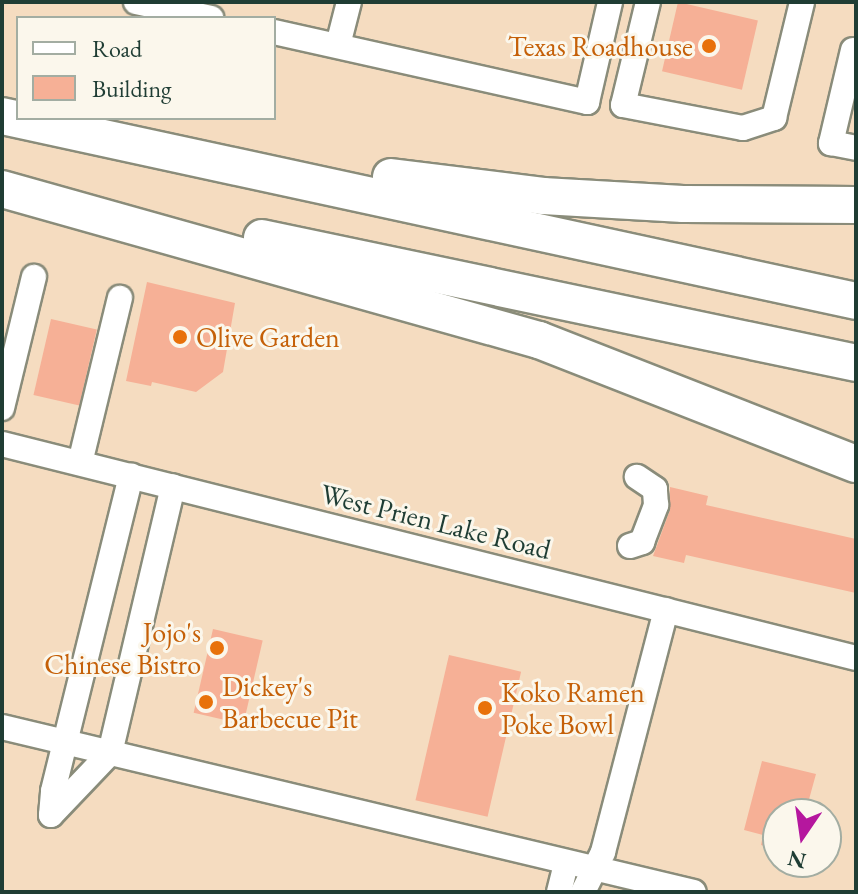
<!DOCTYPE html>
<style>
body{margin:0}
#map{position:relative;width:858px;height:894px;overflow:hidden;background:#f5dcc0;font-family:"EB Garamond",serif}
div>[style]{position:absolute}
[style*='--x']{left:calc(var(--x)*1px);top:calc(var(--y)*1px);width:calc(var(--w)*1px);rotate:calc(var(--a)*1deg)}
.building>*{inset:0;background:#f6b096;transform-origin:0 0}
.roads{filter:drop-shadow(2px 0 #8a8c7a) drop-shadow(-2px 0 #8a8c7a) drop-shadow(0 2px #8a8c7a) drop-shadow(0 -2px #8a8c7a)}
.minor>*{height:24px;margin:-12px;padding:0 12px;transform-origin:12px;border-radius:12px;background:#fff}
.highway>*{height:36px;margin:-18px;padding:0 18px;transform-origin:18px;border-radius:18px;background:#fff}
.dots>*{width:22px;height:22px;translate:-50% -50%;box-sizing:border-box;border:4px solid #fbf7ec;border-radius:50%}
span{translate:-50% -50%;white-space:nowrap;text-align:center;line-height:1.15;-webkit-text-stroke:6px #fbf7ec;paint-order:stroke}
.food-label{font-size:28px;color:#c56008}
.right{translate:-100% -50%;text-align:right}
.left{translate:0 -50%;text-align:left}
.street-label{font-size:28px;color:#1f3d34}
.frame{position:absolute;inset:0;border:4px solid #1f3d34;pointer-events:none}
.legend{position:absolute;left:16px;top:16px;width:260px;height:104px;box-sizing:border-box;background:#fbf7ec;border:2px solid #a3ada2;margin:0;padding:10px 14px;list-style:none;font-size:24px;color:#1f3d34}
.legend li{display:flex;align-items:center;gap:16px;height:40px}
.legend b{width:40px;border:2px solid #a3ada2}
.north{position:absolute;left:762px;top:798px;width:80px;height:80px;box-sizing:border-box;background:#fbf7ec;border:2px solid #a3ada2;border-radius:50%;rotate:193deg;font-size:22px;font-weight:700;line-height:32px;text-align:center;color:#1f3d34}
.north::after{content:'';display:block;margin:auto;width:28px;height:36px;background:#b5179e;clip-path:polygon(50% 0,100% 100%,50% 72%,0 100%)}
</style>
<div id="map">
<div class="building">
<div style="left:678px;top:2px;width:82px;height:71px;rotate:13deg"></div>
<div style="clip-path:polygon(147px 282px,235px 303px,223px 372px,196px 392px,152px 382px,151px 386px,126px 381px)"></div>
<div style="left:51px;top:319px;width:47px;height:78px;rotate:13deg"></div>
<div style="clip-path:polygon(670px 487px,708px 496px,706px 505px,856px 539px,856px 593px,686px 555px,684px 563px,653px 556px,670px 510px)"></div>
<div style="left:213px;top:629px;width:51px;height:86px;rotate:13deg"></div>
<div style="left:449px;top:655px;width:74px;height:149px;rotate:13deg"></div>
<div style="clip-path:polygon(762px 761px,816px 774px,805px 814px,778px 814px,778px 849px,761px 845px,763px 835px,744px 830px)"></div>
</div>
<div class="roads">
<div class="minor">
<div style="--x:136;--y:2;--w:77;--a:12"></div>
<div style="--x:648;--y:2;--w:106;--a:103.6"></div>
<div style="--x:623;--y:105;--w:122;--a:10.9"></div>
<div style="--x:743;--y:128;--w:33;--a:-18"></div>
<div style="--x:774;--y:118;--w:119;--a:-76.4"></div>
<div style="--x:274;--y:32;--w:321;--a:12.6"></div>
<div style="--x:587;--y:102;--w:103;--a:-77"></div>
<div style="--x:338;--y:45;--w:44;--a:-75.7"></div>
<div style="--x:853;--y:50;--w:96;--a:103.3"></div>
<div style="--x:831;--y:143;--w:25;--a:11"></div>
<div style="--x:2;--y:408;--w:135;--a:-76.3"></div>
<div style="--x:2;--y:444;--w:880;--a:14.07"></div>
<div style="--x:80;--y:463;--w:170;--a:-76.4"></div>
<div style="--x:630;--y:546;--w:13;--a:-18"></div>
<div style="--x:642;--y:542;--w:40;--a:-69"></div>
<div style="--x:656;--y:505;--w:16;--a:-94"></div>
<div style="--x:655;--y:489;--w:22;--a:-146"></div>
<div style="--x:2;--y:727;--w:711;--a:13.41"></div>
<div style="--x:51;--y:815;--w:86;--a:-46.4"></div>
<div style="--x:110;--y:753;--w:274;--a:-76.7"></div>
<div style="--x:51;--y:815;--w:24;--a:-85"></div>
<div style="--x:53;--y:791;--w:325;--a:-76.1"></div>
<div style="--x:559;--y:892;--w:30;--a:-76"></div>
<div style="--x:583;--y:892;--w:45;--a:-63.4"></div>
<div style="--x:603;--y:852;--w:250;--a:-75.4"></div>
</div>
<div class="highway">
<div style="--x:2;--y:116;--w:874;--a:12.22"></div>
<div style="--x:391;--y:177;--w:153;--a:7.1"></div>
<div style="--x:543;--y:196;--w:140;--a:3.3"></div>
<div style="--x:683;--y:204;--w:173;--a:0.3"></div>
<div style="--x:2;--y:189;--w:558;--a:15.71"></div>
<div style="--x:539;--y:340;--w:340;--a:21.4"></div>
<div style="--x:262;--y:238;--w:607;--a:11.88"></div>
</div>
</div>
<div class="dots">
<div style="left:709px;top:46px;background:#e8710a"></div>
<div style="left:180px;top:337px;background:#e8710a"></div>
<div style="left:217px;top:648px;background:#e8710a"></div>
<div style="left:206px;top:702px;background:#e8710a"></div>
<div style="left:485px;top:708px;background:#e8710a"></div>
</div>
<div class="food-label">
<span class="right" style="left:693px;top:46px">Texas Roadhouse</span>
<span class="left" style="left:196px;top:337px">Olive Garden</span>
<span class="right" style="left:201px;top:648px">Jojo's<br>Chinese Bistro</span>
<span class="left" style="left:222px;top:702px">Dickey's<br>Barbecue Pit</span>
<span class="left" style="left:501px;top:708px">Koko Ramen<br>Poke Bowl</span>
</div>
<div class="street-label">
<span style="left:436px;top:521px;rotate:14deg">West Prien Lake Road</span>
</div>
<div class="frame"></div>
<ul class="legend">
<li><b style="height:10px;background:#fff"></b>Road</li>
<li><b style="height:22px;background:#f6b096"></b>Building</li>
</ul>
<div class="north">N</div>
</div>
